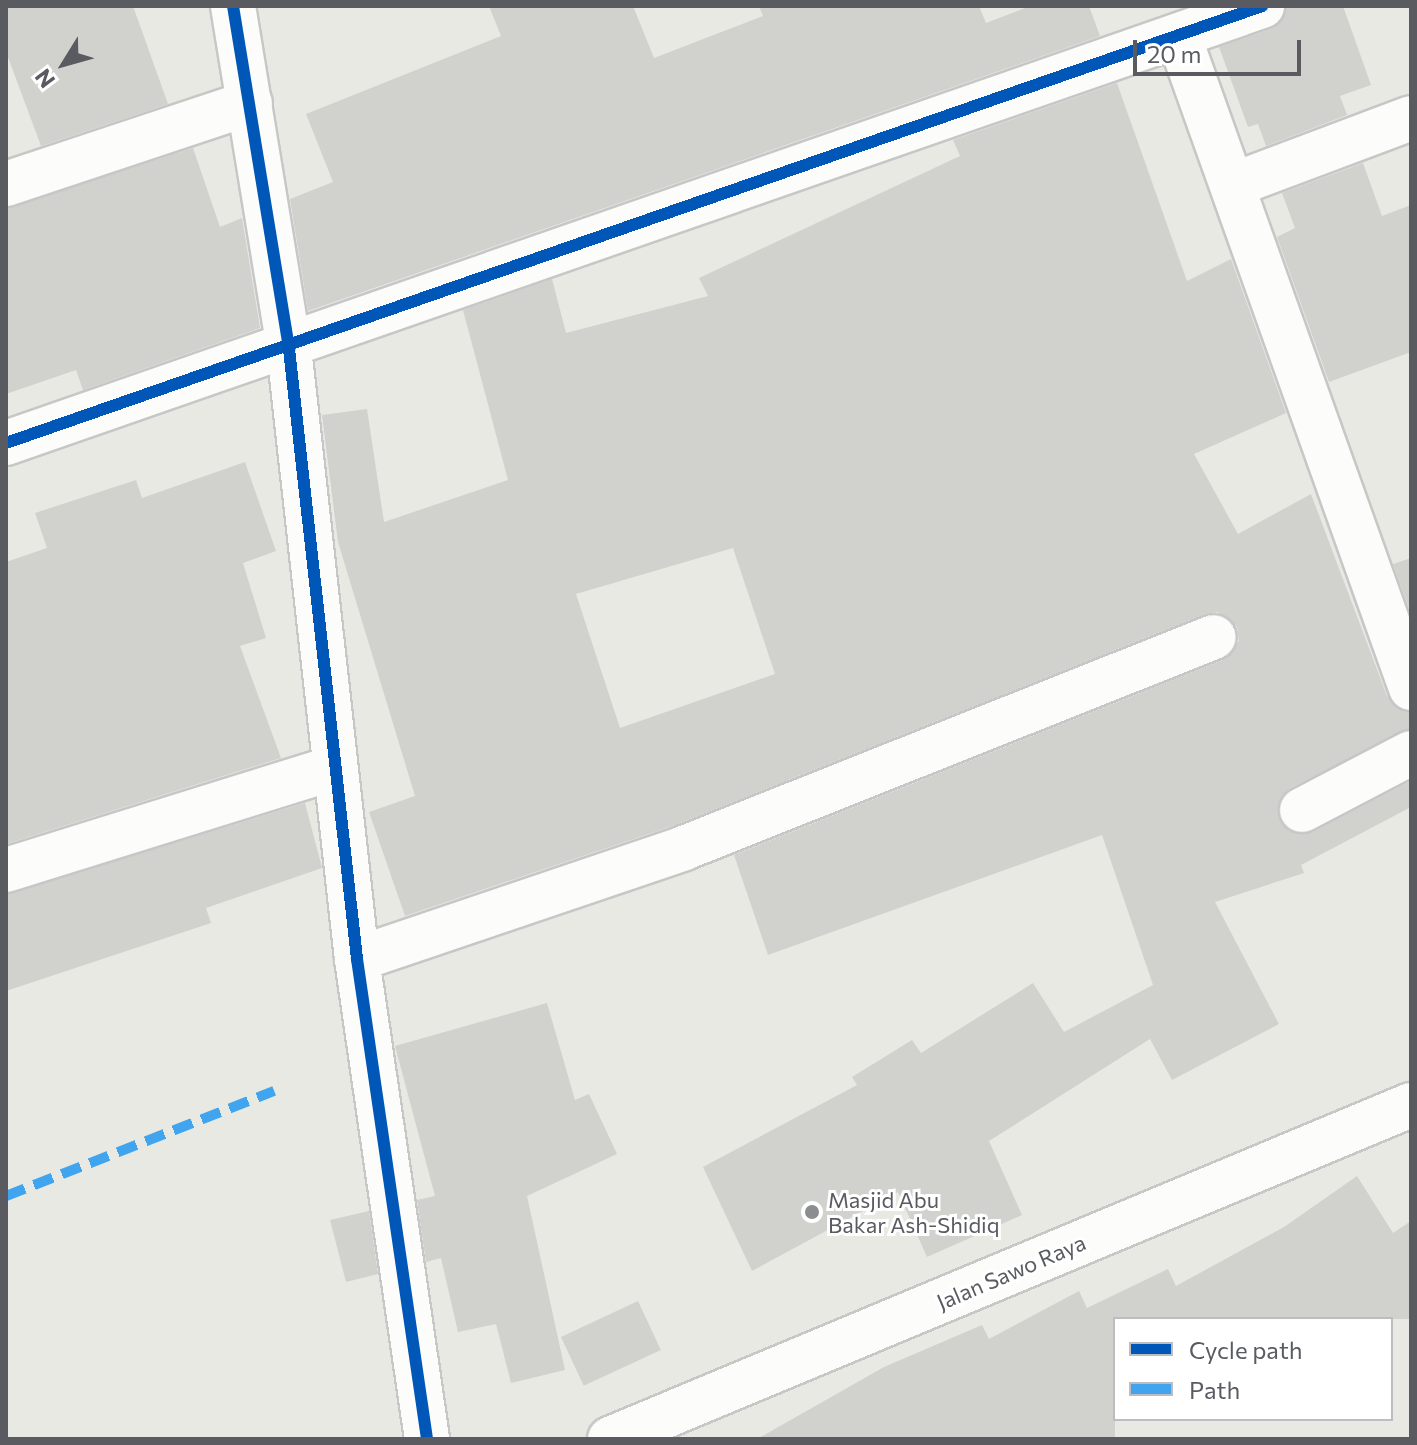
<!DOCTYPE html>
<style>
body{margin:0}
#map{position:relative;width:1417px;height:1445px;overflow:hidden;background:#e9e9e4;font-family:Commissioner,sans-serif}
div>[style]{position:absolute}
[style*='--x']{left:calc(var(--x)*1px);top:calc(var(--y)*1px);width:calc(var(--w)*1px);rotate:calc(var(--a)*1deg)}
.building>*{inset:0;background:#d1d1cd;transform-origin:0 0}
.roads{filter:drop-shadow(2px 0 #c6c7c6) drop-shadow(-2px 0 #c6c7c6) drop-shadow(0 2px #c6c7c6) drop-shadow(0 -2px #c6c7c6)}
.minor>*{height:44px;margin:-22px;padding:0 22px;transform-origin:22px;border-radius:22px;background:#fcfcfb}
.quiet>*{height:10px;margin-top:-5px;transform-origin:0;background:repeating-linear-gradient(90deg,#40a5ee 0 20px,transparent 0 30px)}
.cycleway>*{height:12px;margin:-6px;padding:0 6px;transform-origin:6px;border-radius:6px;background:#0057b8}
.dots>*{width:22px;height:22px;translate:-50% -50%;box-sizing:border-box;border:4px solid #fff;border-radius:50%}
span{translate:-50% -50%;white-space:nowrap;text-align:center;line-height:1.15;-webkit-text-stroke:6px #fff;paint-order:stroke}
.poi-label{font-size:22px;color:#595b61}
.left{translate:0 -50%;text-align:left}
.street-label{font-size:22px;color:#595b61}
.frame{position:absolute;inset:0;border:8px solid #595b61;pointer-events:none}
.legend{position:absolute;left:1113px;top:1317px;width:280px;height:104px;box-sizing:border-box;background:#fff;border:2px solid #bdbdc0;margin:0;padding:10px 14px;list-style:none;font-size:24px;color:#595b61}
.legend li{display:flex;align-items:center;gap:16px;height:40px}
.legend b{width:40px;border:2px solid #bdbdc0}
.north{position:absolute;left:24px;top:24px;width:80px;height:80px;-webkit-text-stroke:6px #fff;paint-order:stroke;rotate:233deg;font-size:22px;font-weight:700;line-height:32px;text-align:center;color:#595b61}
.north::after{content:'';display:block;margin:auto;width:28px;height:36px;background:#595b61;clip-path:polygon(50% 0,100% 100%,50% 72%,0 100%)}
.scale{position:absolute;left:1133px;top:40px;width:168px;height:36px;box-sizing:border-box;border:4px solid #595b61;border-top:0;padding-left:10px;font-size:24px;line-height:28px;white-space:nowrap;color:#595b61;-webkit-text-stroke:6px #fff;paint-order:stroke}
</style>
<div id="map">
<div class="building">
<div style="clip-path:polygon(6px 6px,133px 6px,168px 104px,41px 146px,6px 52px)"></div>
<div style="clip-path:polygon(489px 6px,633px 6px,654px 58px,763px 16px,759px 6px,979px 6px,986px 23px,1030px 6px,1089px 6px,1100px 36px,308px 311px,290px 199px,333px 182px,306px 114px,501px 36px)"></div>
<div style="clip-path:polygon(1286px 6px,1343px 6px,1371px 85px,1340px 96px,1347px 115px,1266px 146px,1258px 124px,1248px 127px,1219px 47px,1271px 29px)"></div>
<div style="clip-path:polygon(evenodd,1117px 83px,1187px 281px,1231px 259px,1286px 413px,1194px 454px,1238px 534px,1311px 494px,1387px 696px,1411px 712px,1411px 728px,1290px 788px,1281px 797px,1280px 821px,1289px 831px,1313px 832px,1411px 781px,1411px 807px,1301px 865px,1304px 873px,1215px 902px,1279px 1024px,1172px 1080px,1150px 1039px,989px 1141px,1022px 1215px,927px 1257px,898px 1192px,752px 1271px,703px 1167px,857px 1085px,852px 1077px,912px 1040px,921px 1053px,1033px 983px,1064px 1032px,1153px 985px,1102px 835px,768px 955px,734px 855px,1223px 660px,1239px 641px,1237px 627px,1218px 612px,1205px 614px,675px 825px,405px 916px,369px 812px,415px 796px,338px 542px,322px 415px,367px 409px,384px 522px,508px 480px,463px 310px,552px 279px,566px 333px,708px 296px,699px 278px,960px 156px,953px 140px,1117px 83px,733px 548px,775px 674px,620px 728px,576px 594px,733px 548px)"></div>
<div style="clip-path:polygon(193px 148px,220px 227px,242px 218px,260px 328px,83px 390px,76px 370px,6px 394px,6px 208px)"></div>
<div style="clip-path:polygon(1363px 163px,1382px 216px,1411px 205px,1411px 352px,1329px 382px,1277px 237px,1295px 228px,1282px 193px)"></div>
<div style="clip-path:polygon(245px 462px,276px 551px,243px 563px,266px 638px,240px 646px,281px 758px,6px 844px,6px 562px,47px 548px,35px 513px,136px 480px,142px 498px)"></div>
<div style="clip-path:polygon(1411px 558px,1411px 614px,1393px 564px)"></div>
<div style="clip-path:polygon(305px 803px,322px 868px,206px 908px,211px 923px,6px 991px,6px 894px)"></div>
<div style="clip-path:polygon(547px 1003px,575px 1100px,589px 1094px,617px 1154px,527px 1196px,565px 1370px,511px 1383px,496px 1324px,458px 1332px,441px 1258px,426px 1262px,417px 1200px,435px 1196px,395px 1046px)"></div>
<div style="clip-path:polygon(1357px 1176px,1393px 1233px,1411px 1221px,1411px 1319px,1115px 1319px,1115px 1439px,757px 1439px,884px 1367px,982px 1325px,989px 1339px,1079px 1291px,1087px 1308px,1168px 1269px,1176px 1286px,1284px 1227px)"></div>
<div style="clip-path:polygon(369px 1211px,378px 1274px,346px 1282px,330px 1220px)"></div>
<div style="left:638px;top:1301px;width:54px;height:85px;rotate:65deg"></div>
</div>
<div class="roads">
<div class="minor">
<div style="--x:233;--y:6;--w:348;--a:80.7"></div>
<div style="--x:289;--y:349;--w:614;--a:83.64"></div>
<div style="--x:357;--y:959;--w:485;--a:81.7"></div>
<div style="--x:1179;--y:37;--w:691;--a:70.39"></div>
<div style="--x:6;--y:184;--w:257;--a:-18.4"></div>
<div style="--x:1233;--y:185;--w:190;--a:-20.6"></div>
<div style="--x:6;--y:443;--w:1330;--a:-19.18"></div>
<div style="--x:1302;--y:810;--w:123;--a:-27.6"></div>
<div style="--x:6;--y:870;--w:343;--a:-17.3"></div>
<div style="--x:357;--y:959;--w:345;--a:-18.7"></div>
<div style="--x:684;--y:848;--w:570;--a:-21.71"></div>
<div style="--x:610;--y:1439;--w:868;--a:-22.64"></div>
</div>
</div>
<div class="quiet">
<div style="--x:6;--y:1196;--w:288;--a:-21.4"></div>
</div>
<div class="cycleway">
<div style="--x:233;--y:6;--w:348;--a:80.7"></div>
<div style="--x:289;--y:349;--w:614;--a:83.64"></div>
<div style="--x:357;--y:959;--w:485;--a:81.7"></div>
<div style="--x:6;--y:443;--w:1330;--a:-19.18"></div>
</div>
<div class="dots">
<div style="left:812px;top:1212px;background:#8b8d8f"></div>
</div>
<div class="poi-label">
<span class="left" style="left:828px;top:1212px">Masjid Abu<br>Bakar Ash-Shidiq</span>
</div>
<div class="street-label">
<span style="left:1011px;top:1272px;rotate:-23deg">Jalan Sawo Raya</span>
</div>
<div class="frame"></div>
<ul class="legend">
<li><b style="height:10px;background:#0057b8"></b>Cycle path</li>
<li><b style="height:10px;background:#40a5ee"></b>Path</li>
</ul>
<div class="north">N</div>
<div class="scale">20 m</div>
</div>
